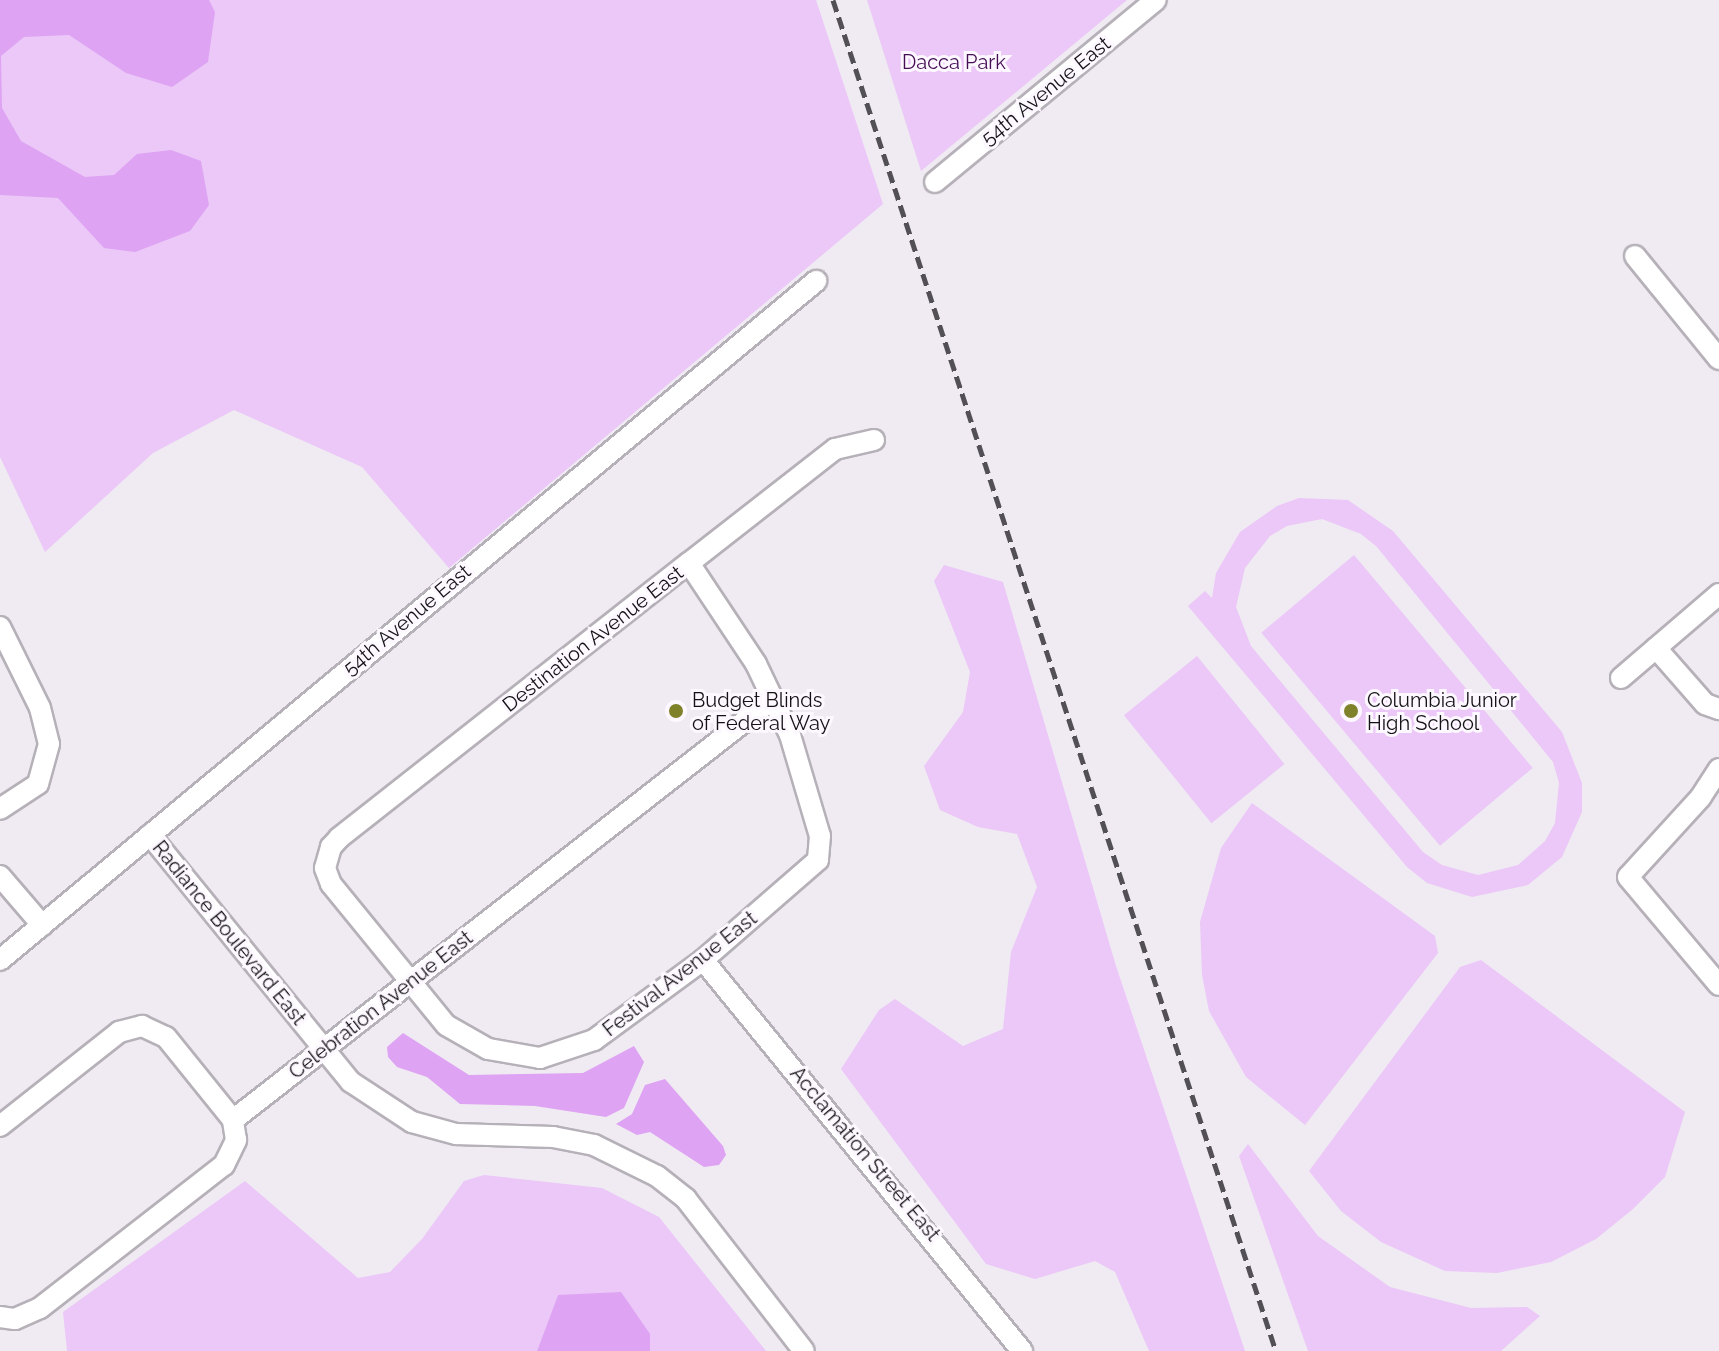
<!DOCTYPE html>
<style>
body{margin:0}
#map{position:relative;width:1719px;height:1351px;overflow:hidden;background:#f0eaf3;font-family:Raleway,sans-serif}
div>[style]{position:absolute}
[style*='--x']{left:calc(var(--x)*1px);top:calc(var(--y)*1px);width:calc(var(--w)*1px);rotate:calc(var(--a)*1deg)}
.green>*{inset:0;background:#ebc8f7;transform-origin:0 0}
.water>*{inset:0;background:#dea3f2}
.roads{filter:drop-shadow(2px 0 #b6b0b8) drop-shadow(-2px 0 #b6b0b8) drop-shadow(0 2px #b6b0b8) drop-shadow(0 -2px #b6b0b8)}
.minor>*{height:20px;margin:-10px;padding:0 10px;transform-origin:10px;border-radius:10px;background:#fff}
.rail>*{height:5px;margin-top:-2.5px;transform-origin:0;background:repeating-linear-gradient(90deg,#535055 0 12px,transparent 0 18px)}
.dots>*{width:22px;height:22px;translate:-50% -50%;box-sizing:border-box;border:4px solid #fdf8ff;border-radius:50%}
span{translate:-50% -50%;white-space:nowrap;text-align:center;line-height:1.15;-webkit-text-stroke:6px #fdf8ff;paint-order:stroke}
.park-label{font-size:20px;color:#450e55}
.street-label{font-size:20px;color:#141215}
.poi-label{font-size:20px;color:#141215}
.left{translate:0 -50%;text-align:left}
</style>
<div id="map">
<div class="green">
<div style="clip-path:polygon(0 0,816px 0,883px 204px,449px 568px,362px 467px,234px 410px,153px 453px,45px 552px,0 457px)"></div>
<div style="clip-path:polygon(867px 0,1127px 0,921px 171px)"></div>
<div style="clip-path:polygon(evenodd,1299px 498px,1348px 500px,1393px 531px,1562px 732px,1582px 783px,1582px 812px,1562px 857px,1528px 885px,1472px 897px,1427px 883px,1407px 867px,1188px 606px,1205px 591px,1212px 598px,1216px 573px,1240px 532px,1277px 506px,1299px 498px,1322px 519px,1361px 534px,1376px 546px,1553px 762px,1559px 783px,1555px 823px,1545px 841px,1518px 865px,1478px 875px,1442px 865px,1423px 852px,1251px 646px,1236px 607px,1245px 568px,1270px 536px,1287px 526px,1322px 519px)"></div>
<div style="left:1354px;top:555px;width:278px;height:121px;rotate:50deg"></div>
<div style="clip-path:polygon(944px 565px,1003px 582px,1116px 966px,1245px 1351px,1149px 1351px,1115px 1272px,1095px 1261px,1035px 1279px,986px 1264px,841px 1069px,879px 1010px,895px 999px,963px 1046px,1003px 1029px,1011px 952px,1037px 887px,1017px 834px,978px 827px,940px 810px,924px 766px,963px 712px,970px 672px,934px 581px)"></div>
<div style="left:1197px;top:656px;width:139px;height:94px;rotate:51deg"></div>
<div style="clip-path:polygon(1252px 803px,1435px 936px,1438px 953px,1305px 1125px,1246px 1077px,1209px 1011px,1202px 975px,1200px 922px,1221px 848px)"></div>
<div style="clip-path:polygon(1481px 960px,1685px 1112px,1665px 1177px,1633px 1209px,1596px 1239px,1551px 1262px,1497px 1273px,1445px 1271px,1381px 1242px,1341px 1211px,1309px 1171px,1460px 967px)"></div>
<div style="clip-path:polygon(1248px 1144px,1318px 1236px,1390px 1287px,1471px 1308px,1527px 1307px,1540px 1316px,1501px 1351px,1308px 1351px,1239px 1156px)"></div>
<div style="clip-path:polygon(484px 1175px,602px 1188px,659px 1217px,766px 1351px,650px 1351px,650px 1334px,558px 1295px,537px 1351px,67px 1351px,63px 1312px,245px 1181px,358px 1278px,390px 1272px,422px 1239px,464px 1181px)"></div>
</div>
<div class="water">
<div style="clip-path:polygon(0 0,209px 0,215px 12px,208px 62px,172px 87px,126px 73px,69px 35px,24px 37px,1px 56px,2px 108px,21px 141px,85px 177px,114px 175px,137px 154px,171px 150px,201px 161px,209px 205px,190px 231px,135px 252px,104px 248px,58px 198px,0 195px)"></div>
<div style="clip-path:polygon(403px 1033px,469px 1075px,583px 1073px,634px 1046px,644px 1062px,624px 1108px,606px 1117px,535px 1106px,460px 1104px,427px 1077px,397px 1067px,388px 1057px,387px 1047px)"></div>
<div style="clip-path:polygon(665px 1079px,723px 1146px,726px 1155px,719px 1165px,704px 1167px,650px 1132px,637px 1135px,616px 1124px,632px 1114px,645px 1085px)"></div>
<div style="clip-path:polygon(621px 1292px,650px 1334px,650px 1351px,537px 1351px,558px 1295px)"></div>
</div>
<div class="roads">
<div class="minor">
<div style="--x:935;--y:182;--w:286;--a:-39.5"></div>
<div style="--x:1635;--y:256;--w:133;--a:50.8"></div>
<div style="--x:689;--y:563;--w:121;--a:56.4"></div>
<div style="--x:756;--y:664;--w:79;--a:64.4"></div>
<div style="--x:790;--y:735;--w:105;--a:73.5"></div>
<div style="--x:820;--y:836;--w:24;--a:95"></div>
<div style="--x:818;--y:860;--w:152;--a:139"></div>
<div style="--x:703;--y:960;--w:135;--a:143.7"></div>
<div style="--x:594;--y:1040;--w:57;--a:161.6"></div>
<div style="--x:540;--y:1058;--w:53;--a:-170.2"></div>
<div style="--x:488;--y:1049;--w:48;--a:-150.3"></div>
<div style="--x:446;--y:1025;--w:182;--a:-129.2"></div>
<div style="--x:331;--y:884;--w:17;--a:-111"></div>
<div style="--x:325;--y:868;--w:22;--a:-74"></div>
<div style="--x:331;--y:847;--w:12;--a:-48"></div>
<div style="--x:339;--y:838;--w:445;--a:-38.2"></div>
<div style="--x:689;--y:563;--w:185;--a:-38"></div>
<div style="--x:835;--y:449;--w:40;--a:-13"></div>
<div style="--x:0;--y:627;--w:90;--a:63.7"></div>
<div style="--x:40;--y:708;--w:37;--a:76"></div>
<div style="--x:49;--y:744;--w:41;--a:105.4"></div>
<div style="--x:38;--y:784;--w:45;--a:146.7"></div>
<div style="--x:1656;--y:648;--w:74;--a:48.8"></div>
<div style="--x:1705;--y:704;--w:15;--a:20"></div>
<div style="--x:1621;--y:678;--w:129;--a:-40.6"></div>
<div style="--x:1719;--y:769;--w:33;--a:123"></div>
<div style="--x:1701;--y:797;--w:108;--a:132.4"></div>
<div style="--x:1628;--y:877;--w:141;--a:49.9"></div>
<div style="--x:150;--y:835;--w:318;--a:50.9"></div>
<div style="--x:351;--y:1082;--w:73;--a:33.3"></div>
<div style="--x:412;--y:1122;--w:46;--a:15.3"></div>
<div style="--x:456;--y:1134;--w:97;--a:1.8"></div>
<div style="--x:553;--y:1137;--w:42;--a:11"></div>
<div style="--x:594;--y:1145;--w:70;--a:26.2"></div>
<div style="--x:657;--y:1176;--w:37;--a:38"></div>
<div style="--x:686;--y:1199;--w:192;--a:52.2"></div>
<div style="--x:0;--y:876;--w:65;--a:49.4"></div>
<div style="--x:0;--y:960;--w:1062;--a:-39.76"></div>
<div style="--x:703;--y:960;--w:505;--a:50.79"></div>
<div style="--x:0;--y:1126;--w:152;--a:-38.3"></div>
<div style="--x:119;--y:1032;--w:24;--a:-15"></div>
<div style="--x:142;--y:1026;--w:26;--a:25"></div>
<div style="--x:166;--y:1037;--w:107;--a:51.1"></div>
<div style="--x:0;--y:1317;--w:15;--a:8"></div>
<div style="--x:15;--y:1319;--w:27;--a:-24"></div>
<div style="--x:40;--y:1308;--w:233;--a:-37.9"></div>
<div style="--x:224;--y:1165;--w:28;--a:-64"></div>
<div style="--x:236;--y:1140;--w:20;--a:-99"></div>
<div style="--x:233;--y:1120;--w:685;--a:-37.94"></div>
</div>
</div>
<div class="rail">
<div style="--x:833;--y:0;--w:1422;--a:71.85"></div>
</div>
<div class="dots">
<div style="left:676px;top:711px;background:#7f822b"></div>
<div style="left:1351px;top:711px;background:#7f822b"></div>
</div>
<div class="park-label">
<span style="left:954px;top:62px">Dacca Park</span>
</div>
<div class="street-label">
<span style="left:1046px;top:91px;rotate:-39deg">54th Avenue East</span>
<span style="left:407px;top:620px;rotate:-40deg">54th Avenue East</span>
<span style="left:593px;top:639px;rotate:-38deg">Destination Avenue East</span>
<span style="left:229px;top:933px;rotate:51deg">Radiance Boulevard East</span>
<span style="left:680px;top:974px;rotate:-38deg">Festival Avenue East</span>
<span style="left:381px;top:1005px;rotate:-38deg">Celebration Avenue East</span>
<span style="left:865px;top:1154px;rotate:50deg">Acclamation Street East</span>
</div>
<div class="poi-label">
<span class="left" style="left:692px;top:712px">Budget Blinds<br>of Federal Way</span>
<span class="left" style="left:1367px;top:712px">Columbia Junior<br>High School</span>
</div>
</div>
